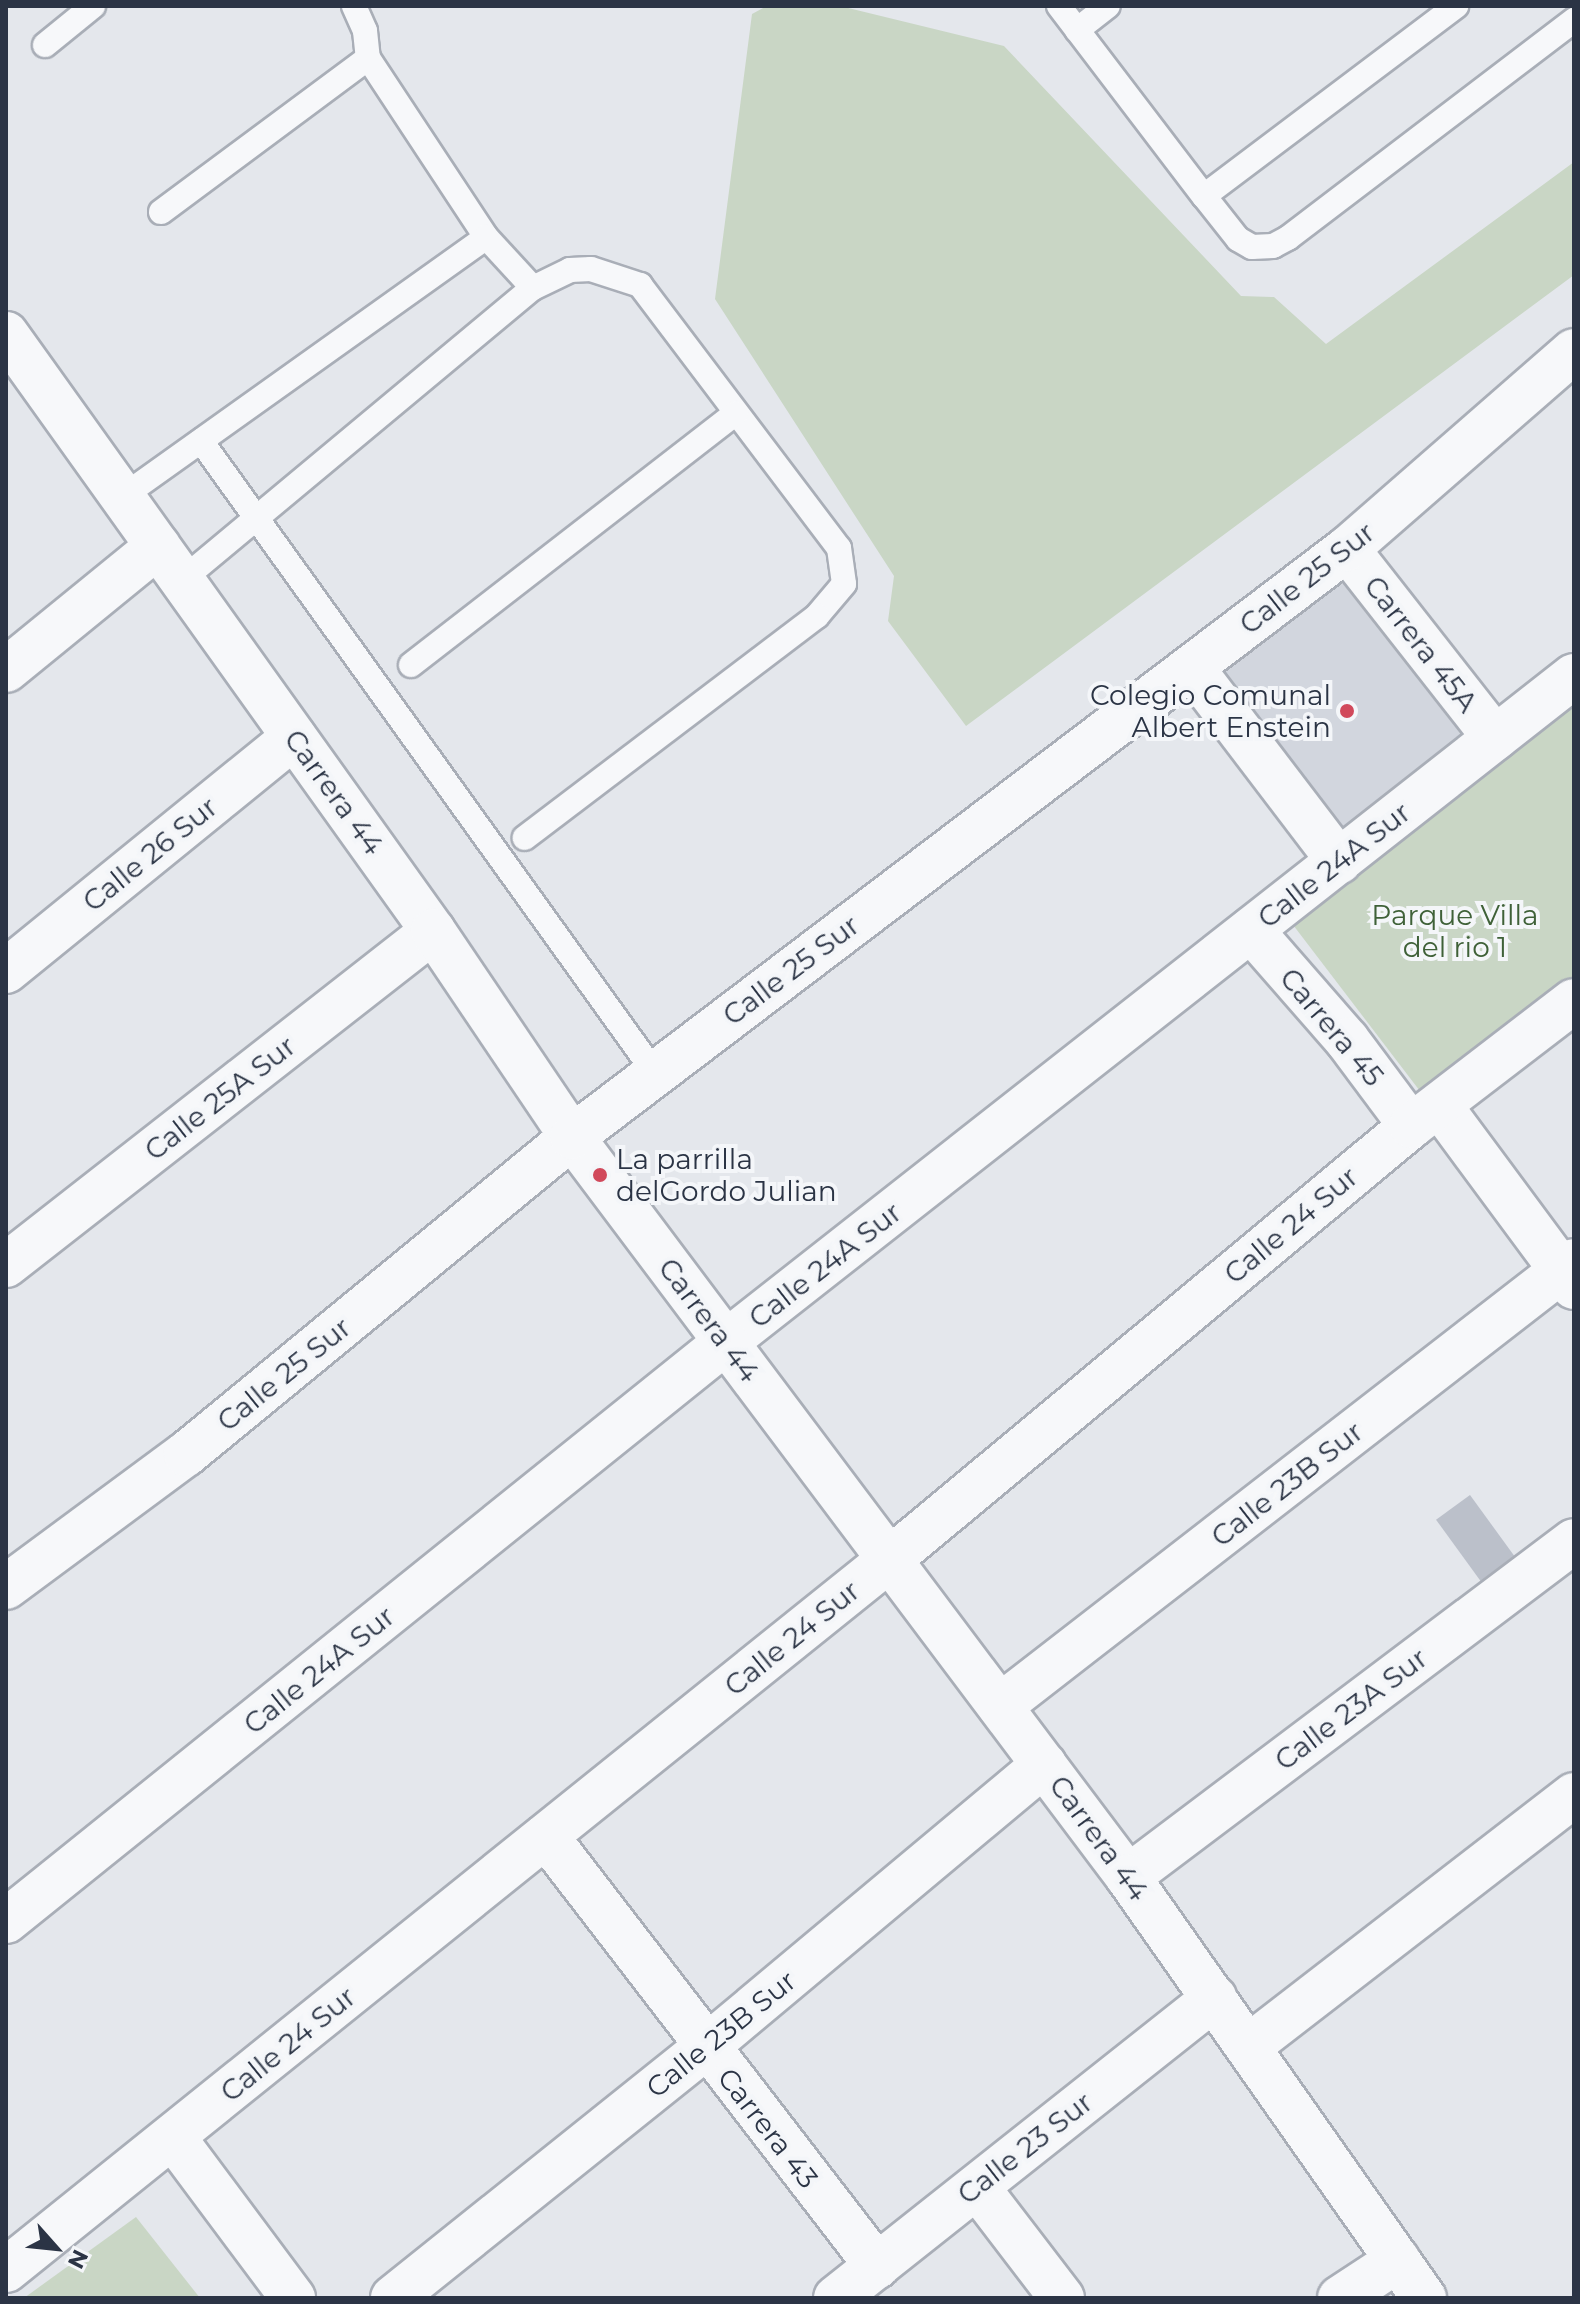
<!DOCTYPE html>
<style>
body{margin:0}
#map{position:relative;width:1580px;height:2304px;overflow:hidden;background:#e4e7ec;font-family:Montserrat,sans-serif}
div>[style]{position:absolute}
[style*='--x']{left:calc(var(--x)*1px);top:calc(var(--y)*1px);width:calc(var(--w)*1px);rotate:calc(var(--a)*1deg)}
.built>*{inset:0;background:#d2d6de;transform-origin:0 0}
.green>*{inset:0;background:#c9d6c5}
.building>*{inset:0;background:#bbc0ca;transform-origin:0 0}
.roads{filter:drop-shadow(2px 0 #a9aeb7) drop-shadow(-2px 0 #a9aeb7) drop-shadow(0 2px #a9aeb7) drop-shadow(0 -2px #a9aeb7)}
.service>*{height:24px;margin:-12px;padding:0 12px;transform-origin:12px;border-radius:12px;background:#f7f8fa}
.minor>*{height:44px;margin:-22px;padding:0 22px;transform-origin:22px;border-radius:22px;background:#f7f8fa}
.tertiary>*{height:44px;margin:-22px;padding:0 22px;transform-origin:22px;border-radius:22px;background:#f7f8fa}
.dots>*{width:22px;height:22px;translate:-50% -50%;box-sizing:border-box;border:4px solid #f4f6f9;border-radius:50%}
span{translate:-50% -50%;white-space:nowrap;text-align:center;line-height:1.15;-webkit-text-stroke:8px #f4f6f9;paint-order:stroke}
.street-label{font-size:28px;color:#2b3445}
.poi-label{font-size:28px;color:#2b3445}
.right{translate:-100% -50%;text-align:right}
.left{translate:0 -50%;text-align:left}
.park-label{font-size:28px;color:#3f6138}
.frame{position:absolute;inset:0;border:8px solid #2b3445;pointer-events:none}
.north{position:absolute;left:16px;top:2208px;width:80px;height:80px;-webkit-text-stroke:6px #f4f6f9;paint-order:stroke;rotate:117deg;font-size:22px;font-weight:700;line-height:32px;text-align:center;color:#2b3445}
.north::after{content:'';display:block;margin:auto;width:28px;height:36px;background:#2b3445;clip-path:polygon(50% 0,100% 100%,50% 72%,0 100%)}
</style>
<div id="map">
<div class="built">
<div style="left:1347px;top:572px;width:213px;height:175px;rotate:51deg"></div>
</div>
<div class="green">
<div style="clip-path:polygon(767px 6px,840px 6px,1004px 46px,1241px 296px,1274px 297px,1326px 344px,1574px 162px,1574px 275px,966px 726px,888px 621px,894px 576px,715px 299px,752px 14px)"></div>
<div style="clip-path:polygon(1574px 691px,1574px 984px,1426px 1099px,1287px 917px)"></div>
<div style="clip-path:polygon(136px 2217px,200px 2298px,24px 2298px)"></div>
</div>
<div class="building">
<div style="left:1470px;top:1495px;width:77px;height:42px;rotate:54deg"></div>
</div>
<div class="roads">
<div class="service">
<div style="--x:354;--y:6;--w:27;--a:66"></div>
<div style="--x:365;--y:31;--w:27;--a:84"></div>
<div style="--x:368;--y:58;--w:214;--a:56.6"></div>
<div style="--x:486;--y:237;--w:69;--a:47.3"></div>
<div style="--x:1059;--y:6;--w:239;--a:52.7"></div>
<div style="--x:1204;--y:196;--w:55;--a:51.7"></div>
<div style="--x:1238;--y:239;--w:16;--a:30"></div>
<div style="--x:1252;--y:247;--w:21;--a:-3"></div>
<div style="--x:1273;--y:246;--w:17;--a:-28"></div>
<div style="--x:1288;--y:238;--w:360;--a:-37.3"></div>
<div style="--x:1077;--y:30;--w:39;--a:-38"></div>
<div style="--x:45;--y:45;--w:62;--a:-39.1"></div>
<div style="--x:1204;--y:196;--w:316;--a:-37"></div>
<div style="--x:161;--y:212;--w:258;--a:-36.6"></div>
<div style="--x:201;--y:441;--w:778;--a:54.31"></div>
<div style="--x:122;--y:497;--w:447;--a:-35.5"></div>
<div style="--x:182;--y:580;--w:457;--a:-39.8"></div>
<div style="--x:533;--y:288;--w:41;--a:-25.9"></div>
<div style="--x:570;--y:270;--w:21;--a:-3"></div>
<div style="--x:591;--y:269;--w:52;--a:18.1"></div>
<div style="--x:640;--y:285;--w:330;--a:52.9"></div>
<div style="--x:839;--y:548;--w:36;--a:82"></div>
<div style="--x:844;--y:584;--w:42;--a:130.2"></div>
<div style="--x:817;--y:616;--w:367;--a:142.8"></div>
<div style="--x:411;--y:665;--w:411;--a:-37.8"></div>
</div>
<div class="minor">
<div style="--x:1347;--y:549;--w:240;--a:51.9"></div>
<div style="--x:1192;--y:668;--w:243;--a:52.7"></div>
<div style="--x:6;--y:670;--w:196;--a:-39.2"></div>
<div style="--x:1251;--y:930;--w:146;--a:48.9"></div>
<div style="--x:1347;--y:1040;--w:107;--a:53.3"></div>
<div style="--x:6;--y:971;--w:371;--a:-39.1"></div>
<div style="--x:1440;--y:1106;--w:225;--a:53.5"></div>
<div style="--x:6;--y:1265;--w:542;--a:-38.03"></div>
<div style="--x:726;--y:1342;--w:1078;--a:-38.15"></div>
<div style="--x:6;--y:1587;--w:224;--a:-36.5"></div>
<div style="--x:186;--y:1454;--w:499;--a:-39.4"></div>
<div style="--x:1000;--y:1706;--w:726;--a:-37.79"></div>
<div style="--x:546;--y:1836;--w:543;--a:52.41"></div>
<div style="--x:1128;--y:1877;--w:558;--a:-36.99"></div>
<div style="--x:1248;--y:2047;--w:412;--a:-37.7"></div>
<div style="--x:173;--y:2137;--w:201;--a:53.3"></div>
<div style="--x:977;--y:2187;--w:140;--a:52.6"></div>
<div style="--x:6;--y:2270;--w:1134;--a:-38.81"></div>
<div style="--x:890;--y:1559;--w:677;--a:-39.73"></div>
<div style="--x:1411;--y:1126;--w:205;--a:-37.5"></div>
<div style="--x:393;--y:2298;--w:400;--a:-38.7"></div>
<div style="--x:705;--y:2048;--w:442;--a:-39.9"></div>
<div style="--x:836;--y:2298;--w:483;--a:-38.4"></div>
<div style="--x:1340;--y:2298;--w:69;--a:-33.2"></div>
</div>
<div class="tertiary">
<div style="--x:6;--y:334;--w:734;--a:54.43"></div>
<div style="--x:433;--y:931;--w:249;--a:56"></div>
<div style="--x:572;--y:1137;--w:926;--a:53.08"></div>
<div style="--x:1128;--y:1877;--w:515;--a:54.89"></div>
<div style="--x:572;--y:1137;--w:973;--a:-37.19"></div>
<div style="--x:1347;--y:549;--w:301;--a:-41.1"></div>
<div style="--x:6;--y:1921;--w:924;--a:-38.81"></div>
</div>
</div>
<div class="dots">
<div style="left:1347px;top:711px;background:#d1495b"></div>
<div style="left:600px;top:1175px;background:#d1495b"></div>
</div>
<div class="street-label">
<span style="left:1307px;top:578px;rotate:-38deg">Calle 25 Sur</span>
<span style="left:1421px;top:644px;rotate:52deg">Carrera 45A</span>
<span style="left:334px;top:792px;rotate:54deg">Carrera 44</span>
<span style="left:150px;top:854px;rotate:-39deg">Calle 26 Sur</span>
<span style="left:1334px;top:865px;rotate:-38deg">Calle 24A Sur</span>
<span style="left:791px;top:970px;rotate:-37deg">Calle 25 Sur</span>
<span style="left:1332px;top:1027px;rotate:50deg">Carrera 45</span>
<span style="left:220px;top:1098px;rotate:-38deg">Calle 25A Sur</span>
<span style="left:1291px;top:1225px;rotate:-40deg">Calle 24 Sur</span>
<span style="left:825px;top:1265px;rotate:-38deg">Calle 24A Sur</span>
<span style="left:709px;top:1320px;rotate:53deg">Carrera 44</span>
<span style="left:284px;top:1374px;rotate:-39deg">Calle 25 Sur</span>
<span style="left:1287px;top:1484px;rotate:-38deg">Calle 23B Sur</span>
<span style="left:792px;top:1638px;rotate:-39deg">Calle 24 Sur</span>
<span style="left:319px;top:1670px;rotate:-39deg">Calle 24A Sur</span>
<span style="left:1351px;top:1709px;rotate:-37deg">Calle 23A Sur</span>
<span style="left:1099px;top:1838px;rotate:54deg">Carrera 44</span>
<span style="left:721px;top:2034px;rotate:-39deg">Calle 23B Sur</span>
<span style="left:288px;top:2044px;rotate:-39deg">Calle 24 Sur</span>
<span style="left:768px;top:2128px;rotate:52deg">Carrera 43</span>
<span style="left:1025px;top:2148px;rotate:-38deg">Calle 23 Sur</span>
</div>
<div class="poi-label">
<span class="right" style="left:1331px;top:711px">Colegio Comunal<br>Albert Enstein</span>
<span class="left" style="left:616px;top:1175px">La parrilla<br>delGordo Julian</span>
</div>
<div class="park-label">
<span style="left:1455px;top:931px">Parque Villa<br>del rio 1</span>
</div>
<div class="frame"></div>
<div class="north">N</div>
</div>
